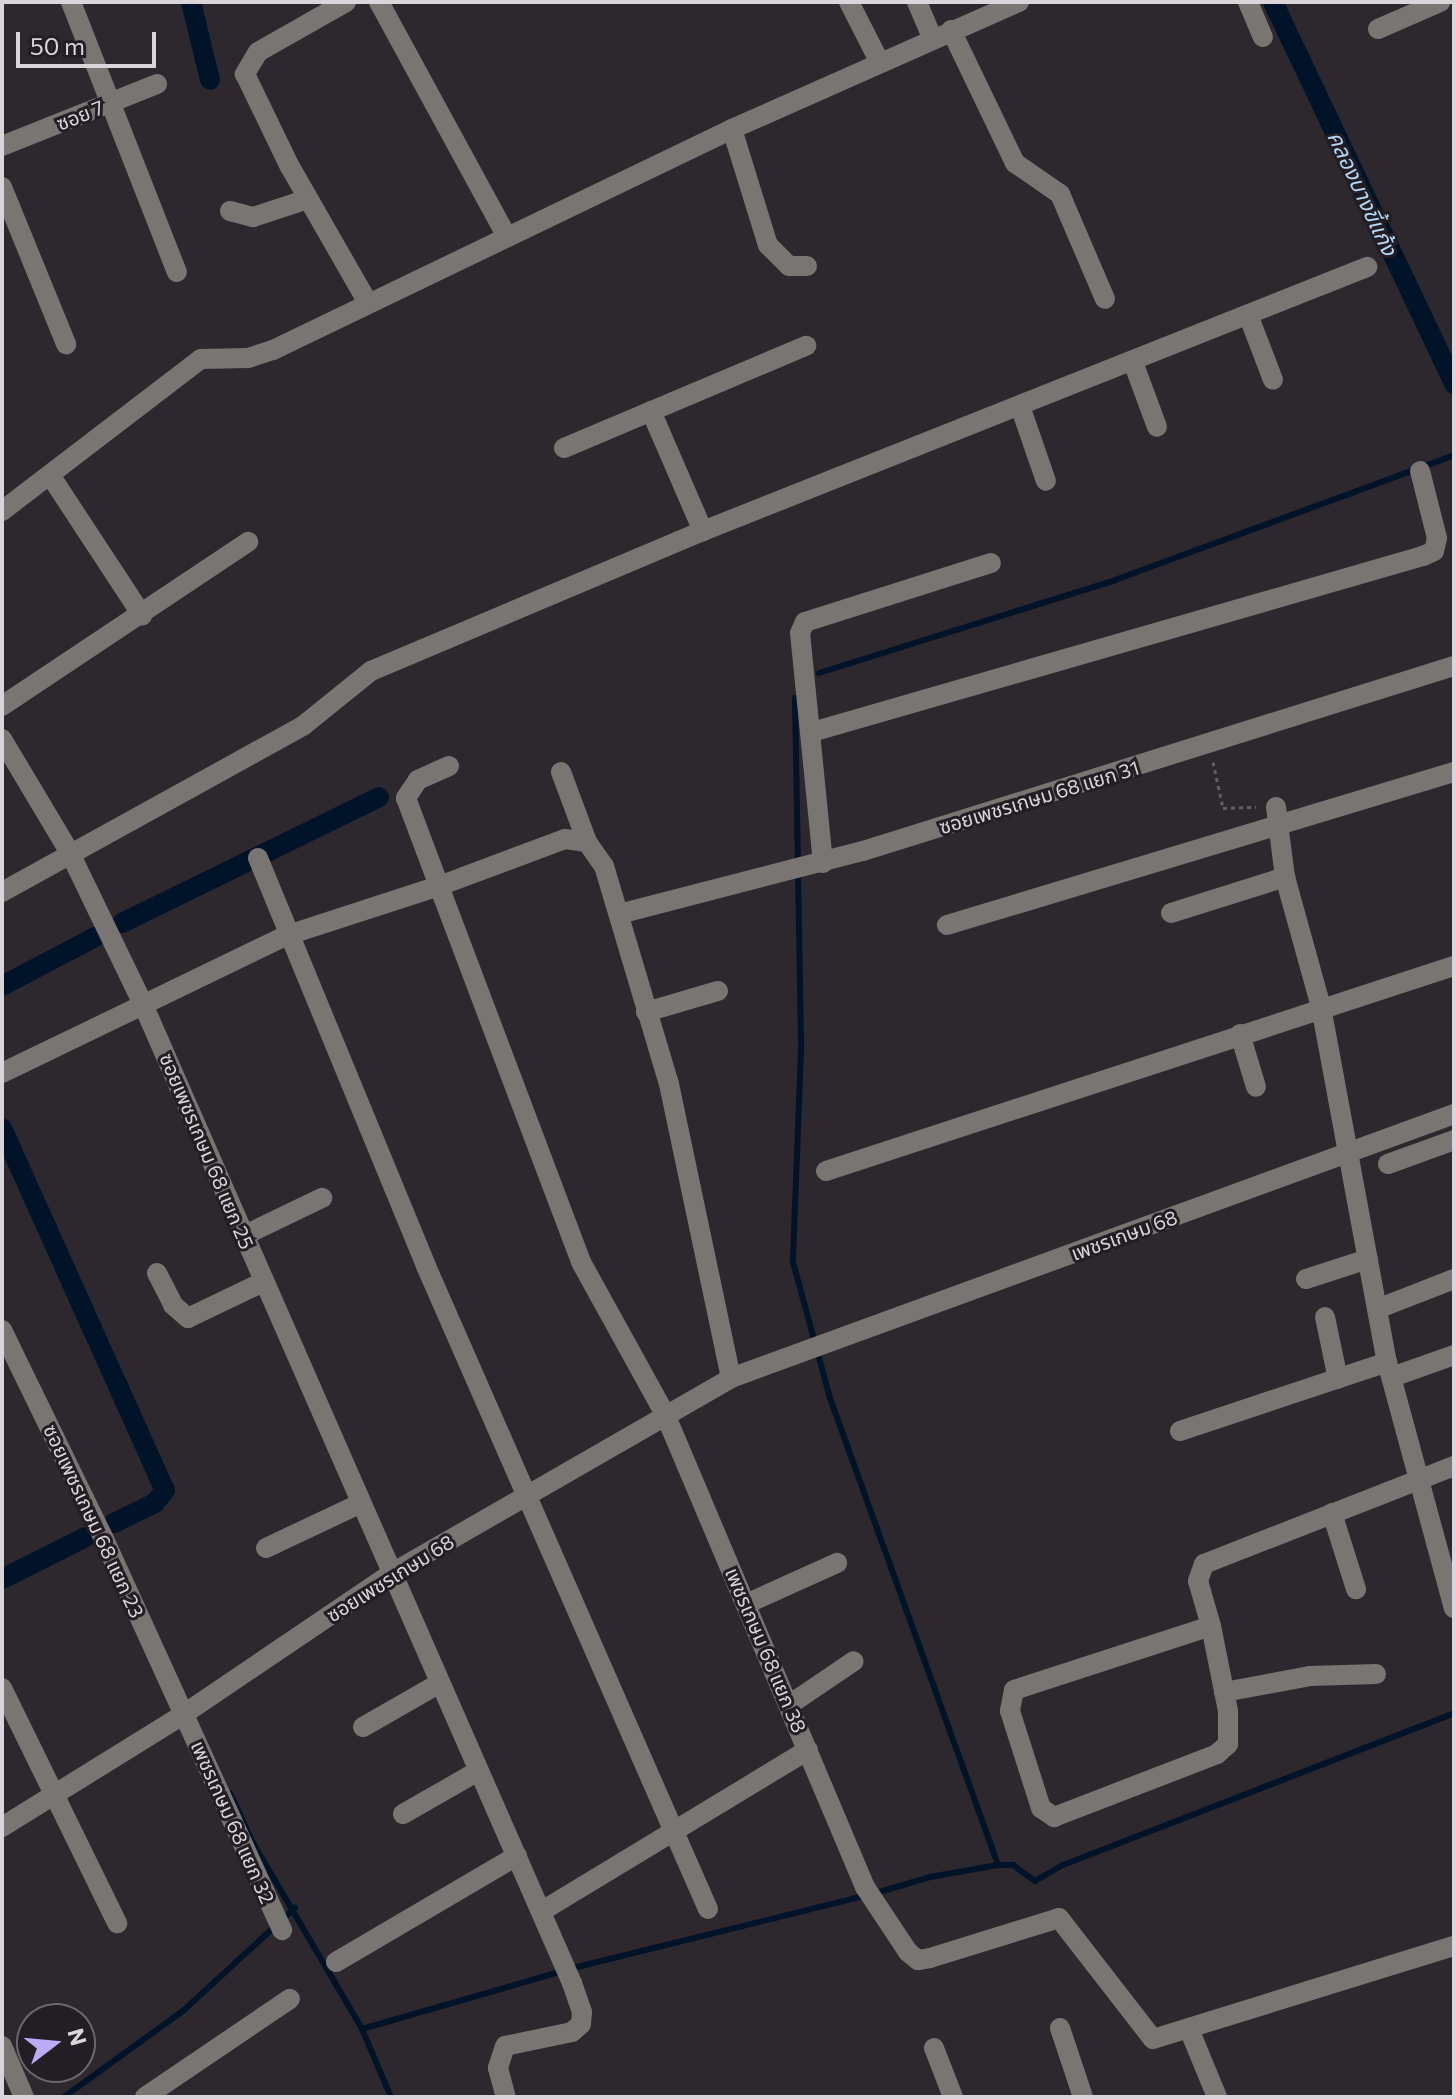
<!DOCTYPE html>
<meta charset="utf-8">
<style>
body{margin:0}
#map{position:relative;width:1456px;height:2099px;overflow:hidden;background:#2c282e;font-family:Commissioner,"Noto Sans Thai",sans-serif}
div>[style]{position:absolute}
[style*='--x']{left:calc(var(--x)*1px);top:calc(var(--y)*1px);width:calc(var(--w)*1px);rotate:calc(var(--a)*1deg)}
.stream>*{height:6px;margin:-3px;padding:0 3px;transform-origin:3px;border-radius:3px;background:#001328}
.canal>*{height:20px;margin:-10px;padding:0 10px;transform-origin:10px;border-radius:10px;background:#001328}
.path>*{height:3px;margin-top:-1.5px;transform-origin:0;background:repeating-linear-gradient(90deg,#615e63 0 4px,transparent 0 8px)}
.minor>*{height:20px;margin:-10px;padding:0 10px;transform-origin:10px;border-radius:10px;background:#797573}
span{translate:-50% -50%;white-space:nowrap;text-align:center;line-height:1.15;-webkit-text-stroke:6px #221e24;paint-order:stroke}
.street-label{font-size:20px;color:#d8d6da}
.water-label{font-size:22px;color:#b3d7f7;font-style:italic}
.frame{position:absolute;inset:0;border:4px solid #d8d6da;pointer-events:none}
.north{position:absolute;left:16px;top:2003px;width:80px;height:80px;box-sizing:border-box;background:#221e24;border:2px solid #6b686d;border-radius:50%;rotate:74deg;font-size:22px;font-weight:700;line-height:32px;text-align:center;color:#d8d6da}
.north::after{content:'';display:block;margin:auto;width:28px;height:36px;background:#bbaaf6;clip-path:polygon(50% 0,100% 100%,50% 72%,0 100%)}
.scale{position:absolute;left:16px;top:32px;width:140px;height:36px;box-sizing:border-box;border:4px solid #d8d6da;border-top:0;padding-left:10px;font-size:24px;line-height:28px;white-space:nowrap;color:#d8d6da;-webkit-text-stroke:6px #221e24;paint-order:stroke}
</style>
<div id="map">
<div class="stream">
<div style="--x:819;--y:673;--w:310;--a:-17.4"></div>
<div style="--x:1115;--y:580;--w:361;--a:-20.2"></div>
<div style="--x:795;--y:698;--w:352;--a:89"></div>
<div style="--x:801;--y:1050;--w:212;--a:92.2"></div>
<div style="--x:793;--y:1262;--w:141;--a:74.8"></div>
<div style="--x:830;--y:1398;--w:496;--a:70.2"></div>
<div style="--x:230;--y:1793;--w:55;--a:65.3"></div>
<div style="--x:253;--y:1843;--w:216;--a:59.6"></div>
<div style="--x:362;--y:2029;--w:74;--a:66.9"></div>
<div style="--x:876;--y:1893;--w:56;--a:-16.5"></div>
<div style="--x:930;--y:1877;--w:69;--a:-10"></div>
<div style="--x:998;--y:1865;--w:15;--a:0"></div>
<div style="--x:1013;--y:1865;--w:27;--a:36"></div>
<div style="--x:1035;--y:1881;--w:32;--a:-30"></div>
<div style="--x:1063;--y:1865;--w:420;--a:-21.2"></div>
<div style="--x:362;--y:2029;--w:220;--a:-16.1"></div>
<div style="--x:573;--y:1968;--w:301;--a:-13.9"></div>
<div style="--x:64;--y:2097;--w:148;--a:-35.9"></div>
<div style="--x:184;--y:2010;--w:151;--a:-42.6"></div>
</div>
<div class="canal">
<div style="--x:191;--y:2;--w:80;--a:76.3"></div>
<div style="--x:1273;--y:2;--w:423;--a:64.6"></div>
<div style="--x:122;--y:923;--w:286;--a:-26.1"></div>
<div style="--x:2;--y:986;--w:105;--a:-27.8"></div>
<div style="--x:2;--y:1128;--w:397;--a:65.8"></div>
<div style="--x:165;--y:1490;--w:16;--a:128"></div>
<div style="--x:155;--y:1503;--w:46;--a:154"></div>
<div style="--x:2;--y:1579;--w:94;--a:-26.6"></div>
</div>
<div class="path">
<div style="--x:1213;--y:762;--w:47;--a:77.7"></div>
<div style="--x:1223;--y:808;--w:33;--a:-2"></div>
</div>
<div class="minor">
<div style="--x:71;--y:2;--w:290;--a:68.6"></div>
<div style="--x:346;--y:2;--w:101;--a:150.4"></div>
<div style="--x:258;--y:52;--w:26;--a:121"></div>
<div style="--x:245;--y:74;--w:101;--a:64.2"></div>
<div style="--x:289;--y:165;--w:157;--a:60.2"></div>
<div style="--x:379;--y:2;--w:265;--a:61.4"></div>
<div style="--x:849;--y:2;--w:66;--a:63"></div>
<div style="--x:917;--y:2;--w:39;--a:67"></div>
<div style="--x:1248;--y:2;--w:38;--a:67"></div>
<div style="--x:1378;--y:29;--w:68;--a:-23.5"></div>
<div style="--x:951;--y:30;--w:148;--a:64.3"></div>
<div style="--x:1015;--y:163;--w:55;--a:34.6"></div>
<div style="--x:1060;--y:194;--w:114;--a:66.8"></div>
<div style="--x:732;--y:129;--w:121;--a:72.8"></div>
<div style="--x:768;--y:245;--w:30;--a:45"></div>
<div style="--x:789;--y:266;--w:18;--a:0"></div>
<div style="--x:2;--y:146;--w:167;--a:-21.8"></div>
<div style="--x:2;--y:187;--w:170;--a:67.8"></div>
<div style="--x:230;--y:211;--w:24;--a:15"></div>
<div style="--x:253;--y:217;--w:58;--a:-18.1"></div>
<div style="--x:1249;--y:317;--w:67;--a:69.1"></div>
<div style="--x:1133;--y:362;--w:69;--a:69.7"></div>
<div style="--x:1020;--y:406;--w:79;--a:70.9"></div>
<div style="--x:651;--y:411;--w:131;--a:66.6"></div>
<div style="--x:564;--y:448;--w:263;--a:-22.9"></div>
<div style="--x:50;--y:475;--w:168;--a:56.7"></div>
<div style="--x:2;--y:511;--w:250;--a:-37.4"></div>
<div style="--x:201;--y:359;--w:47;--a:-1.2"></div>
<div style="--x:248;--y:358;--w:26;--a:-18"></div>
<div style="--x:273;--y:350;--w:509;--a:-25.71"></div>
<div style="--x:732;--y:129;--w:314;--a:-23.9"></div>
<div style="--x:2;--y:706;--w:296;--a:-33.7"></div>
<div style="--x:812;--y:732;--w:636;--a:-16.07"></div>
<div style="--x:1423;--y:556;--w:12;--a:-24"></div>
<div style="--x:1434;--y:551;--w:13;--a:-77"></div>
<div style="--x:1437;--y:538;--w:69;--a:-104.2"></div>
<div style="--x:2;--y:739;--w:133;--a:59.2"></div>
<div style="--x:70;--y:853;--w:165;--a:64.2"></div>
<div style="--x:142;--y:1002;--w:1071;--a:66.33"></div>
<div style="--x:572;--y:1983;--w:31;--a:71"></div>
<div style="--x:582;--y:2012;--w:12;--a:95"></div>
<div style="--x:581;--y:2024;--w:12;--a:138"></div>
<div style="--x:572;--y:2032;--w:68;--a:168.2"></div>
<div style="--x:505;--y:2046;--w:23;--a:108"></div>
<div style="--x:498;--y:2068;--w:30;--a:75"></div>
<div style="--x:449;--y:766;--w:34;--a:156"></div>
<div style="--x:418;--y:780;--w:22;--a:124"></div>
<div style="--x:406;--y:798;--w:94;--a:69.4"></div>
<div style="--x:439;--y:886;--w:134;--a:-20.5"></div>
<div style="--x:565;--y:839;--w:22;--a:8"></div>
<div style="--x:587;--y:842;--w:29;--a:55"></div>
<div style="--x:604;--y:866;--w:227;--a:73.4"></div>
<div style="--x:669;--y:1084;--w:300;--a:78.1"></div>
<div style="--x:561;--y:772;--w:75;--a:69.6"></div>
<div style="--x:1276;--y:807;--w:71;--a:82.7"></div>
<div style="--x:1285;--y:877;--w:135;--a:74.5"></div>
<div style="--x:1321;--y:1007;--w:361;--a:79.5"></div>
<div style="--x:1387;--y:1362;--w:255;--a:74.8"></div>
<div style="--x:258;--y:858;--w:441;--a:67.6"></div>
<div style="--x:426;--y:1266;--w:702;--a:66.32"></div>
<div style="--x:823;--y:863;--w:231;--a:-95.7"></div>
<div style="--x:800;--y:633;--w:12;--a:-66"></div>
<div style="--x:805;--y:622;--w:195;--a:-17.6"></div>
<div style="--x:2;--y:892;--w:345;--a:-28.9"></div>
<div style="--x:304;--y:725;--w:86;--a:-38.9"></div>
<div style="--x:371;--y:671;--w:360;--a:-22.9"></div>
<div style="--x:703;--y:531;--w:715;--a:-21.68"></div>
<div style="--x:1171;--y:913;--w:120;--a:-17.5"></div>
<div style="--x:619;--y:914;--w:252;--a:-14.5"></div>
<div style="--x:863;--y:851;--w:619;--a:-17.38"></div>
<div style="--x:947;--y:925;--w:530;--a:-16.79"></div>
<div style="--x:646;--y:1012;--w:75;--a:-16.3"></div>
<div style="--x:1240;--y:1034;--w:55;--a:73.2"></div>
<div style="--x:2;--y:1073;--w:318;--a:-25.8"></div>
<div style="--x:288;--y:935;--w:159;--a:-18"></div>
<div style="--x:439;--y:886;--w:402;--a:69.3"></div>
<div style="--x:581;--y:1262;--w:174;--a:61.1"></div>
<div style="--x:665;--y:1414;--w:514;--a:67.08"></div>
<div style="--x:865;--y:1887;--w:78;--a:56.5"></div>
<div style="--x:908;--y:1952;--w:13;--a:39"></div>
<div style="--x:918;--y:1960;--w:12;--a:-9"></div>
<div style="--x:930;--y:1958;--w:135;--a:-17.2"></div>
<div style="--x:1059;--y:1918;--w:153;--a:52.2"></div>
<div style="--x:1153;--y:2039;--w:315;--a:-17.2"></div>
<div style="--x:1388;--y:1164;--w:70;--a:-20"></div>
<div style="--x:826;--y:1171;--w:661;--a:-18.08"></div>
<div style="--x:243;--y:1236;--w:88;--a:-25.7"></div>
<div style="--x:157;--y:1273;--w:36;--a:63"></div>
<div style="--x:173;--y:1305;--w:20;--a:41"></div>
<div style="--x:188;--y:1318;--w:83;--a:-25.6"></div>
<div style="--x:1306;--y:1279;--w:65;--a:-17.9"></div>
<div style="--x:1377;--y:1309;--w:83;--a:-21.3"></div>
<div style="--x:1325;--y:1317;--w:63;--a:78.2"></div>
<div style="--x:2;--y:1330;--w:230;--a:64"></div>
<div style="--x:103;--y:1537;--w:432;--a:65.5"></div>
<div style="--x:1392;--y:1377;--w:66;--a:-19.5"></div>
<div style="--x:1180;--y:1431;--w:218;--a:-18.4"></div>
<div style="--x:1332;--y:1513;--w:80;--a:72.5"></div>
<div style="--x:266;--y:1548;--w:103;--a:-25.3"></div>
<div style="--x:746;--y:1604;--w:100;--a:-24.3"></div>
<div style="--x:1211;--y:1626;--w:207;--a:162"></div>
<div style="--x:1014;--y:1690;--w:21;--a:101"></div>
<div style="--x:1010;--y:1711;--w:102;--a:72.3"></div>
<div style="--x:1041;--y:1808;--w:16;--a:35"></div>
<div style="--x:1054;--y:1817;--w:175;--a:-21.1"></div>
<div style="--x:1217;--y:1754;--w:15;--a:-42"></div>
<div style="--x:1228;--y:1744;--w:33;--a:-90"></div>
<div style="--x:1228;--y:1711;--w:87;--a:-101.3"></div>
<div style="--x:1211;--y:1626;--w:47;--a:-106.1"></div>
<div style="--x:1198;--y:1581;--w:18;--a:-71"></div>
<div style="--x:1204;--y:1564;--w:269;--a:-21.4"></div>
<div style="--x:2;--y:1688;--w:262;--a:63.9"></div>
<div style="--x:1224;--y:1692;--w:87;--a:-10.5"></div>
<div style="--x:1310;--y:1676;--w:66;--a:-1.7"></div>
<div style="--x:789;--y:1705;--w:78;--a:-34.1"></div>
<div style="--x:363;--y:1727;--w:86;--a:-29.8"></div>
<div style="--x:403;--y:1814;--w:86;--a:-29.8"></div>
<div style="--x:2;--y:1827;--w:214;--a:-31.8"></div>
<div style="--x:184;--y:1714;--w:254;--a:-34.1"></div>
<div style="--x:394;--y:1572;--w:389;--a:-29.9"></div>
<div style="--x:731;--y:1378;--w:770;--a:-20.06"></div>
<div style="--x:542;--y:1911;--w:311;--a:-31.2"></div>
<div style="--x:336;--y:1962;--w:210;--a:-30.4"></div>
<div style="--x:1060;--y:2028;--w:73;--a:71.6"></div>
<div style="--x:1189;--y:2029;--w:74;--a:67.6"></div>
<div style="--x:2;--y:2046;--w:56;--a:66.7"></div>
<div style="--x:934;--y:2048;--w:53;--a:68.8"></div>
<div style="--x:145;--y:2097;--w:175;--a:-34.1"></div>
</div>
<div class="street-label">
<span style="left:80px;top:115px;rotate:-22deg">ซอย 7</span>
<span style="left:1039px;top:797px;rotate:-17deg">ซอยเพชรเกษม 68 แยก 31</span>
<span style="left:207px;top:1151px;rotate:67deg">ซอยเพชรเกษม 68 แยก 25</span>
<span style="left:1124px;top:1235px;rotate:-20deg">เพชรเกษม 68</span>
<span style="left:94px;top:1521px;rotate:65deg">ซอยเพชรเกษม 68 แยก 23</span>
<span style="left:390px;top:1578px;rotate:-32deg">ซอยเพชรเกษม 68</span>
<span style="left:766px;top:1650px;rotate:67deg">เพชรเกษม 68 แยก 38</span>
<span style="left:233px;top:1822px;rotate:66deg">เพชรเกษม 68 แยก 32</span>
</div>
<div class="water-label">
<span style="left:1363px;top:193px;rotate:65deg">คลองบางขี้แก้ง</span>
</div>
<div class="frame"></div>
<div class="north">N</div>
<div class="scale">50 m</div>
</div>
